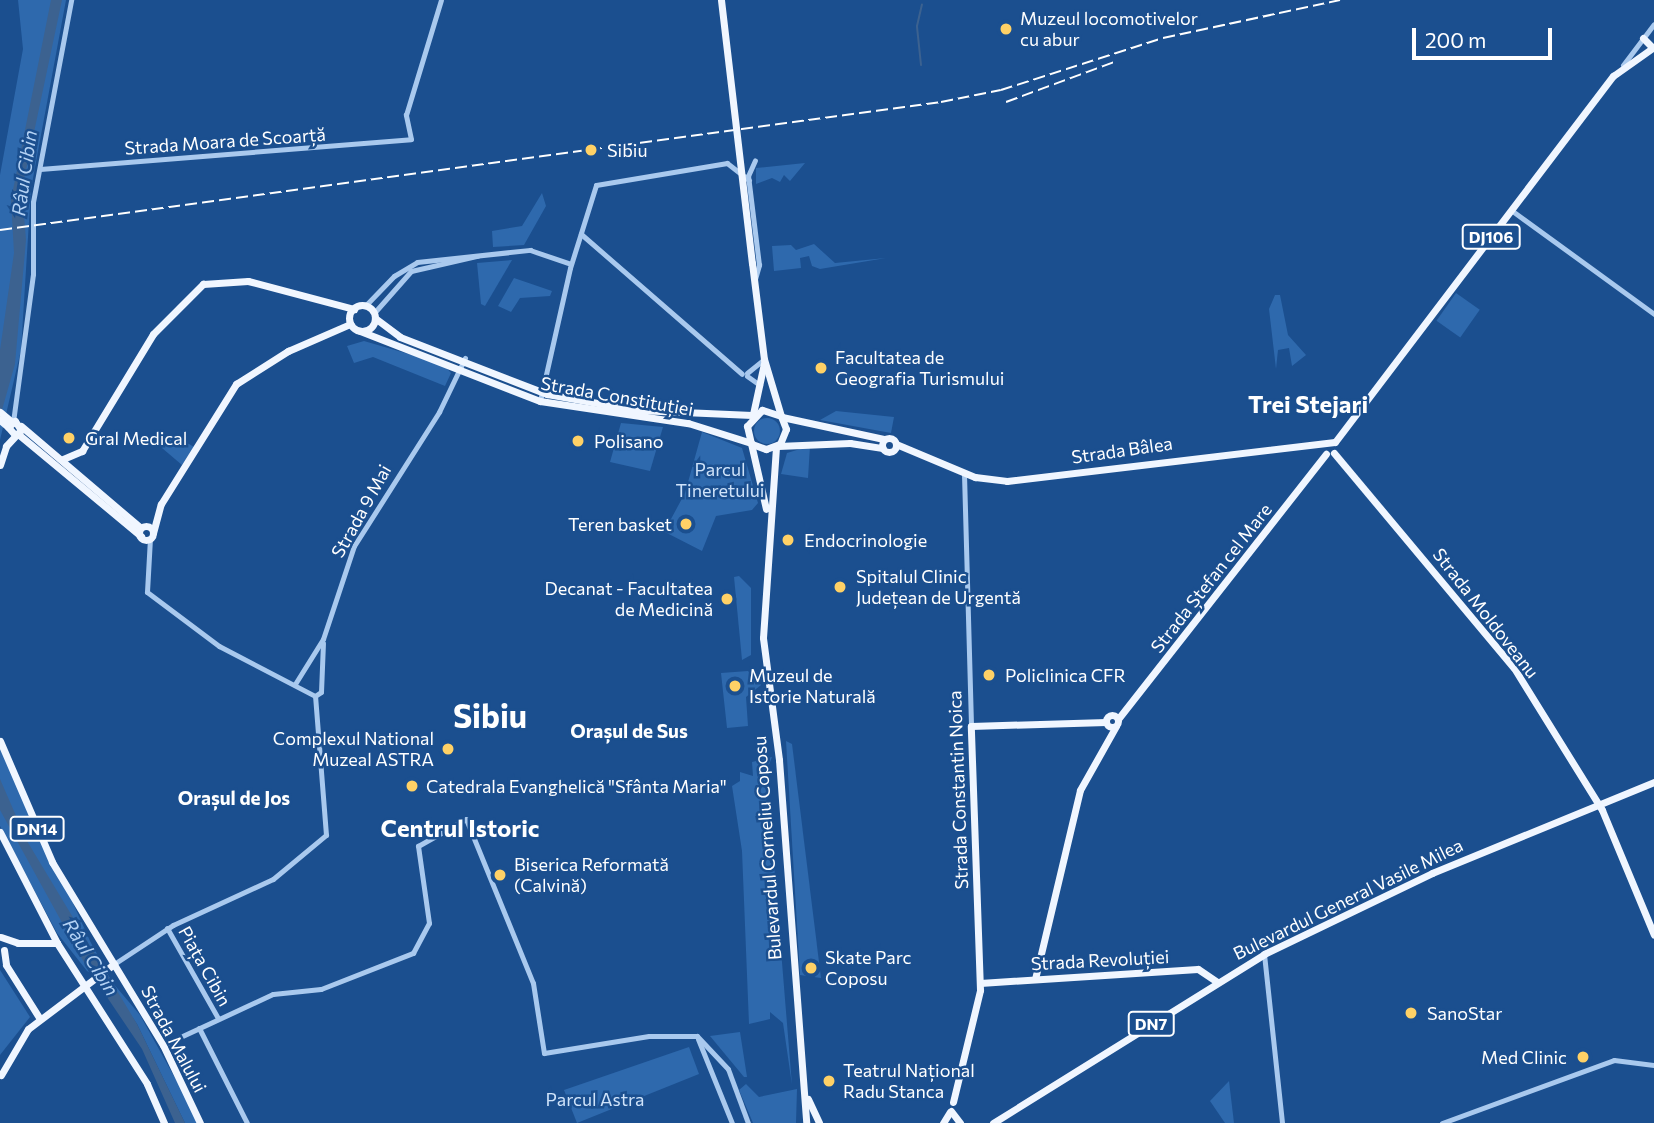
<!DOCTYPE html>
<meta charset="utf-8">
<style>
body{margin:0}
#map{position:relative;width:1654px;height:1123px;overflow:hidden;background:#1b4f8f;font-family:Commissioner,sans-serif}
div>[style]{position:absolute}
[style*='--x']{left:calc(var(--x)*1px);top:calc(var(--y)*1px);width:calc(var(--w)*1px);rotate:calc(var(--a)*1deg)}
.green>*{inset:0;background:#2e69ad;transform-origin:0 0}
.round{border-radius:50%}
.water>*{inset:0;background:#3c6290}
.stream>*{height:2px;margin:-1px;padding:0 1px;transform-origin:1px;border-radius:1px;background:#3c6290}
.minor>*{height:5px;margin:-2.5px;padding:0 2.5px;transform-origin:2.5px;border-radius:2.5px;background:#a9c9ee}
.major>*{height:7px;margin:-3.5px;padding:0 3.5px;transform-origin:3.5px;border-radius:3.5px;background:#f0f6ff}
.major>.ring{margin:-3.5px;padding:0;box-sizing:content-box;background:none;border:7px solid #f0f6ff;border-radius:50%}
.rail>*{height:2px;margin-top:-1px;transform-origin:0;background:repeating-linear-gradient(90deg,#fff 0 12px,transparent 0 17px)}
.major-bridge>*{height:7px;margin:-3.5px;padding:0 3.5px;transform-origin:3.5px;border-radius:3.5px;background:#f0f6ff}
.dots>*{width:19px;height:19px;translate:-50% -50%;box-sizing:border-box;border:4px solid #1b4f8f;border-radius:50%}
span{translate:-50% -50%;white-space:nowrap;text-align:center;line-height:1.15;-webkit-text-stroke:5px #1b4f8f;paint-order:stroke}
.shield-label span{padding:2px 5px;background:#1b4f8f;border:2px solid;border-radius:5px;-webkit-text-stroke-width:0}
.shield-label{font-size:16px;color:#fff;font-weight:700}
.poi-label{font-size:18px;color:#fff}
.left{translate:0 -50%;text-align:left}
.right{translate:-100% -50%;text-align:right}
.street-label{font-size:18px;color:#fff}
.park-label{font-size:18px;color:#cfe3fa}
.water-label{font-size:19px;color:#b5d3f5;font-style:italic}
.neighbourhood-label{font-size:19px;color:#fff;font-weight:700}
.district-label{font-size:24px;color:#fff;font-weight:700}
.town-label{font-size:32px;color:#fff;font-weight:700}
.scale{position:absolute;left:1412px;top:28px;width:140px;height:32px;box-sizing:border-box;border:4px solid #fff;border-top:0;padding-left:9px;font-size:21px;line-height:24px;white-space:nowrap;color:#fff;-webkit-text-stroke:5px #1b4f8f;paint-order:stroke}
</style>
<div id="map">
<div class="green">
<div style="clip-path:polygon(18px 0,66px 0,31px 189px,21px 350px,0 440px,0 175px,23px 49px)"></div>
<div style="clip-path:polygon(805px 163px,790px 181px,784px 175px,780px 182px,772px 178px,756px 184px,756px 168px)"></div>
<div style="clip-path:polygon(542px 193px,546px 206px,524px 245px,493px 247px,492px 231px,522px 226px)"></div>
<div style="clip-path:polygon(814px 244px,835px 263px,886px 258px,820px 269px,812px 266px,809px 256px,800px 258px,801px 268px,774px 271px,772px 246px,791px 245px,796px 250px)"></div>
<div style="clip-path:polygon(512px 260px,485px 306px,481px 304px,477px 263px)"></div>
<div style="clip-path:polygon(514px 278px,552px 291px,550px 296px,520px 298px,511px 312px,498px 306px)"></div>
<div style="left:1456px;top:293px;width:29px;height:34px;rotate:35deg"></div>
<div style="clip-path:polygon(1275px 295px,1280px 295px,1288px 335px,1306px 355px,1292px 366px,1289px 348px,1278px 350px,1276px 369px,1269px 309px)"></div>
<div style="clip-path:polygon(364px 341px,443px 364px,451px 373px,445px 386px,373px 357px,354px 363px,347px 346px)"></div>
<div style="clip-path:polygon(836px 411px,894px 417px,891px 433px,820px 420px)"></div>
<div class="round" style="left:754px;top:418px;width:26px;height:26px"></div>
<div style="clip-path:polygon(621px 423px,663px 427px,650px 471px,610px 462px)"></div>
<div style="clip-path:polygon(702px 432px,742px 448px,758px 503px,752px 510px,716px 516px,702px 551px,659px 529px,666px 517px,671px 519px,685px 493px)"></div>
<div style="clip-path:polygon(172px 434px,194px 447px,182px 465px,162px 448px)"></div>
<div style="clip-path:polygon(810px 446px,808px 478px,781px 474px,787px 453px)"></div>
<div style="clip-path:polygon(739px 576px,751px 588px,751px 655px,742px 660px,734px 577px)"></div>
<div style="clip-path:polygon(748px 671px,761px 685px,746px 697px,748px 726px,727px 728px,721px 673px)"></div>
<div style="clip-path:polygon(0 741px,90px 941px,112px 982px,140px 1015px,200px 1123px,185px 1123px,137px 1024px,109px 983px,87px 971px,57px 933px,0 826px)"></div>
<div style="clip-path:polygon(786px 741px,792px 744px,821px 978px,800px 975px)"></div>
<div style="clip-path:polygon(772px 757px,765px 775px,770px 863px,774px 864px,792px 1085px,783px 1023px,770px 1012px,770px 1019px,749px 1024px,742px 851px,732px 786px,740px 781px,740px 772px,753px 776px,752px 762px)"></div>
<div style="clip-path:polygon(0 970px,30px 1017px,0 1055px)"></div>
<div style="clip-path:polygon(740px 1032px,747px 1077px,744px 1077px,710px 1036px)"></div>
<div style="clip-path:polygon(689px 1047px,699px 1074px,577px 1123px,564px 1090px)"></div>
<div style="clip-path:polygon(1229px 1081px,1234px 1123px,1225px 1123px,1210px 1101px)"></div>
<div style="clip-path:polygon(746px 1084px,759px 1097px,797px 1089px,796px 1123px,753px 1123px,739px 1090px)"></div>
</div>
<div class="water">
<div style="clip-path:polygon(51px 0,62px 0,22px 189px,26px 240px,15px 364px,0 417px,0 350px,14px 253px,11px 200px)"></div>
<div style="clip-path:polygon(0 779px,27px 841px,137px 1024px,185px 1123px,175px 1123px,142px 1049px,86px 966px,0 810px)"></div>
</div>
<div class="stream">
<div style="--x:921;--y:65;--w:39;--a:-96"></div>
<div style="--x:917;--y:26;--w:22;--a:-77"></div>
</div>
<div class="minor">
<div style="--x:1623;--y:65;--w:51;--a:-52.9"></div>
<div style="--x:40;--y:169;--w:372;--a:-4.6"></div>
<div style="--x:411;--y:139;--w:25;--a:-102"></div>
<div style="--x:406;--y:115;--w:120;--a:-73.1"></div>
<div style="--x:1511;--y:210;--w:177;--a:36"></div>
<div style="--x:581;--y:234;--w:213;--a:41"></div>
<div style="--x:755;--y:279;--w:15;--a:-74"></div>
<div style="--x:759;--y:265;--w:90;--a:-97"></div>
<div style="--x:748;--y:176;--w:17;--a:-66"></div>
<div style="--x:365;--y:306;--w:42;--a:-46"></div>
<div style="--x:394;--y:276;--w:27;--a:-31"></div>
<div style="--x:417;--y:262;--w:114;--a:-6.1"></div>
<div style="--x:530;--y:250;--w:43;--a:18.9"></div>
<div style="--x:374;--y:313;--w:56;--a:-48.6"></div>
<div style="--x:411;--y:271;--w:68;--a:-12.8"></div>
<div style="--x:747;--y:373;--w:22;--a:-39"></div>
<div style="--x:747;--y:376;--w:16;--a:35"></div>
<div style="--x:540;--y:401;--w:136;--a:-77.3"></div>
<div style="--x:570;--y:268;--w:87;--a:-72.6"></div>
<div style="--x:596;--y:185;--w:133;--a:-9.5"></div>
<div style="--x:727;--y:163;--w:28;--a:38"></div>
<div style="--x:13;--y:422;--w:149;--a:-82.3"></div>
<div style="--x:33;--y:274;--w:72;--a:-90"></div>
<div style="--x:33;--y:202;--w:206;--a:-79.3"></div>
<div style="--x:964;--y:474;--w:252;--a:88.4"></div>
<div style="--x:150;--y:538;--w:54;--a:93.2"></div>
<div style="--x:147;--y:592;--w:90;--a:36.9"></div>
<div style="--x:219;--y:646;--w:108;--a:27.5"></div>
<div style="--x:295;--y:684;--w:53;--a:-58.1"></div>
<div style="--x:323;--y:639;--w:98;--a:-71.6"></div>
<div style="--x:354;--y:546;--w:159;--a:-57.6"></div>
<div style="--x:439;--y:412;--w:60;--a:-64.3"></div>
<div style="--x:315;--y:696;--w:7;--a:-34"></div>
<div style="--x:321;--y:692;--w:49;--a:-87.7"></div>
<div style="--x:167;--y:928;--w:103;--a:60.5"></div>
<div style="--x:1264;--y:954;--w:170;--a:83.9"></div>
<div style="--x:114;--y:964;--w:71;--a:-33.5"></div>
<div style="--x:173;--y:925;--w:110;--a:-24.7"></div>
<div style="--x:273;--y:879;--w:69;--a:-39.7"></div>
<div style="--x:326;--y:835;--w:139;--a:-94.5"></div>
<div style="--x:199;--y:1028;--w:106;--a:63.2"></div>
<div style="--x:697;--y:1036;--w:45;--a:46.8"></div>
<div style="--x:728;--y:1069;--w:58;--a:69.7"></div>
<div style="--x:698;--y:1039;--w:91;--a:68"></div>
<div style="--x:163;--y:1045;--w:121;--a:-24.9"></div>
<div style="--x:273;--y:994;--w:48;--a:-5.9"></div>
<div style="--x:321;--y:989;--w:99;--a:-21.4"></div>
<div style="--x:413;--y:953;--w:34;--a:-62"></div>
<div style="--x:429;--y:923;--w:78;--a:-98.1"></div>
<div style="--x:418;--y:846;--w:55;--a:-29.4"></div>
<div style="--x:466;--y:819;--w:177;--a:67.8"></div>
<div style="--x:533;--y:983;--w:71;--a:81.1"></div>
<div style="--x:544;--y:1053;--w:106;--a:-9.2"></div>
<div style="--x:649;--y:1036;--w:48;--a:0"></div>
<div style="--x:1442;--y:1123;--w:183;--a:-20.1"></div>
<div style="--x:1614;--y:1060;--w:40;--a:7.1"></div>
</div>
<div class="major">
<div style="--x:1643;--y:38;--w:13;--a:45"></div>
<div style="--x:752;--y:263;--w:97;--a:82.9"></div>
<div style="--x:764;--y:359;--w:59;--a:73.4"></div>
<div class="ring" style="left:349px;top:305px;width:19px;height:19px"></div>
<div style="--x:375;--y:318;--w:31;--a:37"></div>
<div style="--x:400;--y:337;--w:158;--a:21.2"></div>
<div style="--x:547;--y:394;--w:91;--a:10.1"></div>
<div style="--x:637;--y:410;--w:115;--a:2.5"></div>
<div style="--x:360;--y:331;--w:193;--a:21.3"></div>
<div style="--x:540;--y:401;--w:150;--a:8.5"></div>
<div style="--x:688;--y:423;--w:66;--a:17.6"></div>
<div style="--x:0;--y:412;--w:16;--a:40"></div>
<div style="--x:753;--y:414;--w:52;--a:-77.8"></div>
<div style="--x:782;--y:417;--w:104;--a:12.2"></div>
<div style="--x:0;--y:420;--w:11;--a:41"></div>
<div style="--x:21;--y:426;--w:157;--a:40.4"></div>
<div style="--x:18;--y:434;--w:160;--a:39.7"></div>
<div class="ring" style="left:882px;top:438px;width:7px;height:7px"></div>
<div style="--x:1335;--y:442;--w:460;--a:-52.8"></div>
<div style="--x:1613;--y:76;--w:50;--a:-35.3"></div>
<div style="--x:752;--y:444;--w:15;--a:20"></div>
<div style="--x:766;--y:449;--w:15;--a:-20"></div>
<div style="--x:780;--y:444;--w:16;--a:-68"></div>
<div style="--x:786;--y:429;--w:14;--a:-111"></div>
<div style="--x:781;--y:416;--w:20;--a:-162"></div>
<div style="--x:762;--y:410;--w:22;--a:133"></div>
<div style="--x:747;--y:426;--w:85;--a:77.1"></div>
<div style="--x:896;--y:444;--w:86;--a:22.7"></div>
<div style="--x:975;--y:477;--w:32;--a:7"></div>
<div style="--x:1007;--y:481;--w:330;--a:-6.8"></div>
<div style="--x:778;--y:446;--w:72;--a:-2.4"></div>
<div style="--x:850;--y:443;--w:33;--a:9"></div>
<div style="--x:776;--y:447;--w:191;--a:93.9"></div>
<div style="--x:763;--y:638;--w:123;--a:82.5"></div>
<div style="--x:779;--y:760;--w:364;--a:85.7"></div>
<div style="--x:1334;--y:453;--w:280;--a:50.1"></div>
<div style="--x:1514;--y:668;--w:167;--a:58.2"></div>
<div style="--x:1602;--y:810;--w:135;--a:67.4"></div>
<div style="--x:63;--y:459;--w:21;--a:-23"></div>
<div style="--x:82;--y:451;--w:137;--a:-58.7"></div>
<div style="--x:153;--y:334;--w:71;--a:-45"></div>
<div style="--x:203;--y:284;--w:45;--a:-3.8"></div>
<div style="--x:248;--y:281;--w:110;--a:14.8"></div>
<div style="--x:0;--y:465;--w:20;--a:-72"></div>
<div style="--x:6;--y:446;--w:22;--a:-47"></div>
<div style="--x:21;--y:430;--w:11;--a:-124"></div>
<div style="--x:15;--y:421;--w:9;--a:139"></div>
<div style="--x:8;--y:427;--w:11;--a:49"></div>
<div class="ring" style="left:139px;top:526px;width:7px;height:7px"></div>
<div style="--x:153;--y:533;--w:30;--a:-75"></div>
<div style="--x:161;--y:504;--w:142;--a:-58"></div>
<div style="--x:236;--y:384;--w:62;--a:-32.4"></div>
<div style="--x:288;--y:351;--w:68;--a:-23.5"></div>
<div class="ring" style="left:1106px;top:715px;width:5px;height:5px"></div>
<div style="--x:1118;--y:719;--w:337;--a:-51.9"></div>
<div style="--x:0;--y:741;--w:132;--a:66.7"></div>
<div style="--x:52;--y:862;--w:214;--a:58.8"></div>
<div style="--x:163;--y:1045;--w:86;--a:64.6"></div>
<div style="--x:0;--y:832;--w:125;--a:62.8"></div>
<div style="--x:57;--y:943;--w:167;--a:57.4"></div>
<div style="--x:147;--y:1084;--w:43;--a:66.4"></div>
<div style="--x:1;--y:937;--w:18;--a:19"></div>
<div style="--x:18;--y:943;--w:39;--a:0"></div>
<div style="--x:4;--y:950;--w:15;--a:82"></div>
<div style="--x:6;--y:965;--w:64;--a:57.8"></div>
<div style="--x:1035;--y:979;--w:194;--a:-76.6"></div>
<div style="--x:1080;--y:790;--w:73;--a:-60.6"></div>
<div style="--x:980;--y:983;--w:218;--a:-3.7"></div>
<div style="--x:1198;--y:969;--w:23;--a:34"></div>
<div style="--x:1;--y:1075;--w:53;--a:-59.6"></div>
<div style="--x:28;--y:1029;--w:108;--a:-37.1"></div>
<div style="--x:808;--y:1099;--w:26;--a:65"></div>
<div style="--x:953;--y:1102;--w:115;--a:-76.4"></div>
<div style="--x:980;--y:990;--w:264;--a:-92"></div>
<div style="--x:971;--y:726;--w:135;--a:-1.7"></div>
<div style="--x:951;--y:1111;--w:15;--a:53"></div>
<div style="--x:943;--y:1123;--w:13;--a:-58"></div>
<div style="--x:993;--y:1123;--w:319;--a:-31.9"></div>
<div style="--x:1264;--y:954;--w:187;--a:-25.7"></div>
<div style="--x:1432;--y:873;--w:240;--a:-22.3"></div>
</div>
<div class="rail">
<div style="--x:1006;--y:102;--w:115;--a:-20.3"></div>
<div style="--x:0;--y:230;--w:950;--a:-7.75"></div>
<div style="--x:941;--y:102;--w:61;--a:-11.3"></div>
<div style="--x:1001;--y:90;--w:170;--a:-17.8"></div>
<div style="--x:1163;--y:38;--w:181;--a:-12.1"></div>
</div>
<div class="major-bridge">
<div style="--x:721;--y:0;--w:265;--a:83.3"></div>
</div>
<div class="dots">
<div style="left:1006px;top:29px;background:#ffd166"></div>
<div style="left:591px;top:150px;background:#ffd166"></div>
<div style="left:821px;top:368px;background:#ffd166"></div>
<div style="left:69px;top:438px;background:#ffd166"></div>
<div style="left:578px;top:441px;background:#ffd166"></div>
<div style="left:686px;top:524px;background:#ffd166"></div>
<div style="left:788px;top:540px;background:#ffd166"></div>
<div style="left:840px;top:587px;background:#ffd166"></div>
<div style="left:727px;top:599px;background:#ffd166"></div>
<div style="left:989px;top:675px;background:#ffd166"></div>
<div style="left:735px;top:686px;background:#ffd166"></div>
<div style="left:448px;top:749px;background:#ffd166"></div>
<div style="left:412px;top:786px;background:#ffd166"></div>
<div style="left:500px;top:875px;background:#ffd166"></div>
<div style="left:811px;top:968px;background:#ffd166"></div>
<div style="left:1411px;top:1013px;background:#ffd166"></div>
<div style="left:1583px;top:1057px;background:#ffd166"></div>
<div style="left:829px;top:1081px;background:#ffd166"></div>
</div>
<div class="shield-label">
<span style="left:1491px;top:237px">DJ106</span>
<span style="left:37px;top:829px">DN14</span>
<span style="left:1151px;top:1024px">DN7</span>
</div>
<div class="poi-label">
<span class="left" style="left:1020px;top:29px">Muzeul locomotivelor<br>cu abur</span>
<span class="left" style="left:607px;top:150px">Sibiu</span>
<span class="left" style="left:835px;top:368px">Facultatea de<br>Geografia Turismului</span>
<span class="left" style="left:85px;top:438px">Gral Medical</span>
<span class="left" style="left:594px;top:441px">Polisano</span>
<span class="right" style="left:672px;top:524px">Teren basket</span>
<span class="left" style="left:804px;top:540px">Endocrinologie</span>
<span class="left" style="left:856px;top:587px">Spitalul Clinic<br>Județean de Urgentă</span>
<span class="right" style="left:713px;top:599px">Decanat - Facultatea<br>de Medicină</span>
<span class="left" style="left:1005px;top:675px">Policlinica CFR</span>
<span class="left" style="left:749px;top:686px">Muzeul de<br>Istorie Naturală</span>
<span class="right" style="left:434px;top:749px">Complexul National<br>Muzeal ASTRA</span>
<span class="left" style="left:426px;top:786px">Catedrala Evanghelică "Sfânta Maria"</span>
<span class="left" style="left:514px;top:875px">Biserica Reformată<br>(Calvină)</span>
<span class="left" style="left:825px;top:968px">Skate Parc<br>Coposu</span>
<span class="left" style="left:1427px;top:1013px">SanoStar</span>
<span class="right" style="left:1567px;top:1057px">Med Clinic</span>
<span class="left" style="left:843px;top:1081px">Teatrul Național<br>Radu Stanca</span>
</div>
<div class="street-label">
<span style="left:225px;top:141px;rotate:-4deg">Strada Moara de Scoarță</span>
<span style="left:617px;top:396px;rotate:10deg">Strada Constituției</span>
<span style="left:1122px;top:450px;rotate:-8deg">Strada Bâlea</span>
<span style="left:361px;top:511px;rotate:-61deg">Strada 9 Mai</span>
<span style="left:1211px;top:578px;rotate:-52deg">Strada Ștefan cel Mare</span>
<span style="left:1486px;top:613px;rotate:52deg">Strada Moldoveanu</span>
<span style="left:958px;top:790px;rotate:-92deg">Strada Constantin Noica</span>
<span style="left:767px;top:848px;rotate:-94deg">Bulevardul Corneliu Coposu</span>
<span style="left:1348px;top:899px;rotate:-26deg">Bulevardul General Vasile Milea</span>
<span style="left:1100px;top:960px;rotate:-3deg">Strada Revoluției</span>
<span style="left:205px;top:966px;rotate:61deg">Piața Cibin</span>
<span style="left:174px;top:1039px;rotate:62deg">Strada Malului</span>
</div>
<div class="park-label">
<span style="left:720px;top:480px">Parcul<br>Tineretului</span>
<span style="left:595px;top:1099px">Parcul Astra</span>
</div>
<div class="water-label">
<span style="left:24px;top:173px;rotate:-82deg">Râul Cibin</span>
<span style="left:91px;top:957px;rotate:58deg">Râul Cibin</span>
</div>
<div class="neighbourhood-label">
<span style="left:629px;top:731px">Orașul de Sus</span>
<span style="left:234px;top:798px">Orașul de Jos</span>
</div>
<div class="district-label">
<span style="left:1308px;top:404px">Trei Stejari</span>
<span style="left:460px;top:828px">Centrul Istoric</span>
</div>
<div class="town-label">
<span style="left:490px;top:715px">Sibiu</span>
</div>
<div class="scale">200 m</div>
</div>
